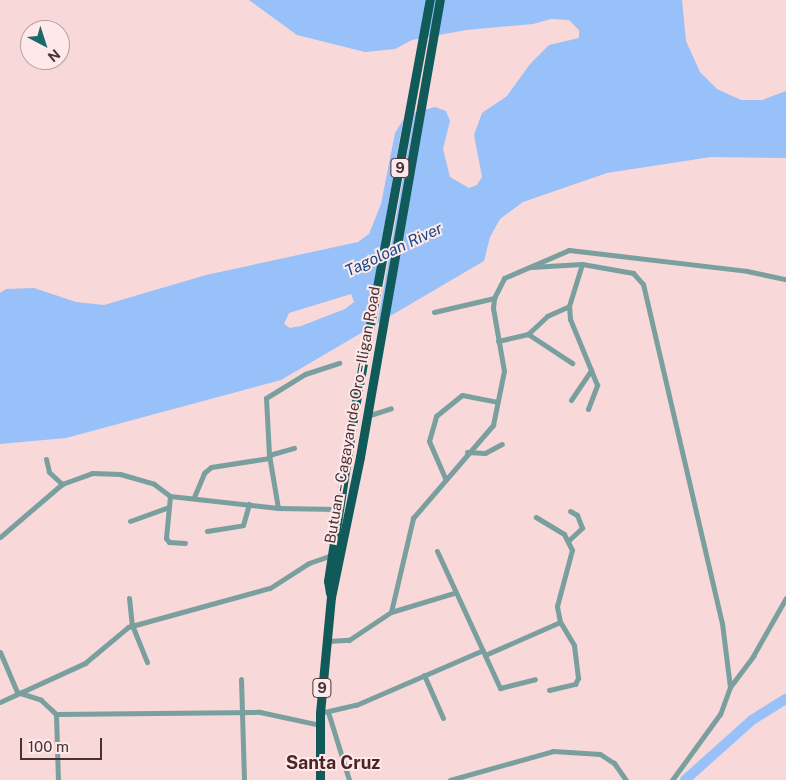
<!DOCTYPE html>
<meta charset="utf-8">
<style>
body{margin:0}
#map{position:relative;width:786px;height:780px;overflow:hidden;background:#f8d8d9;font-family:"Public Sans",sans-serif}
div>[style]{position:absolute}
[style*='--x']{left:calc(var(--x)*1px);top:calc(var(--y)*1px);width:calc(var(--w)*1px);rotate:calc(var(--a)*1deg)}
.water>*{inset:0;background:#97c1f8}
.pier>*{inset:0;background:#f8d8d9;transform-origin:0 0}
.river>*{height:10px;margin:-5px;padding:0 5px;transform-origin:5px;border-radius:5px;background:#97c1f8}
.minor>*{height:5px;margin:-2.5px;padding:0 2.5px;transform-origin:2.5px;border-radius:2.5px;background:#799f9e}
.trunk>*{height:9px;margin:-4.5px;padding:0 4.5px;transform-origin:4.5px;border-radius:4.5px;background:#105a5a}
span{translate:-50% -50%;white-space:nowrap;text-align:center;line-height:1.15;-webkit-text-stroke:4px #fee8e9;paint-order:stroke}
.shield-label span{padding:1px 4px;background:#fee8e9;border:1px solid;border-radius:4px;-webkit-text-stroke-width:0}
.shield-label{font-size:14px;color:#483334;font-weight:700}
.street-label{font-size:15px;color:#483334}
.water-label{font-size:16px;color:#134889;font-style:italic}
.quarter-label{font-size:18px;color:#4b2427;font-weight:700}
.north{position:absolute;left:20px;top:20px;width:50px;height:50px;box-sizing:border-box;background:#fee8e9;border:1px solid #b5a0a1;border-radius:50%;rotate:140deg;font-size:14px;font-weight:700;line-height:20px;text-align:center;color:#483334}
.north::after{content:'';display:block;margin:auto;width:18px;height:22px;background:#1b6969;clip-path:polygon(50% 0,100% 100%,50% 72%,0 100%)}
.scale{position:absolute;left:20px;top:738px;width:82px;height:22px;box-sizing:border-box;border:2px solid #483334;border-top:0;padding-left:6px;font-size:15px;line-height:18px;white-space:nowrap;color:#483334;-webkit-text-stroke:4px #fee8e9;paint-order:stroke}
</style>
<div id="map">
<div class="water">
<div style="clip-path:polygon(evenodd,249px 0,682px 0,686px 41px,700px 72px,717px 89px,741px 100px,762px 100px,786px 91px,786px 158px,711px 157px,607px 173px,523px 202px,500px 219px,490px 237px,484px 261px,281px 380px,66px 438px,0 444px,0 293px,6px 289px,34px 288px,76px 302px,104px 305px,206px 275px,358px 242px,369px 234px,381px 204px,395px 133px,406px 115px,435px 107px,446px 111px,450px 121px,443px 149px,450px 177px,469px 188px,477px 185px,482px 177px,474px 135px,482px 113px,507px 96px,530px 64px,549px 45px,579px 38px,579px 30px,569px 20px,551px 19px,533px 24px,466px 30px,412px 40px,395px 49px,365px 52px,297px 35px,249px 0,351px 294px,354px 302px,345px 309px,301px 326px,290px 328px,284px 324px,289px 313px,351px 294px)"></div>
</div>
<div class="pier">
<div style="left:415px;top:110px;width:222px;height:10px;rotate:100deg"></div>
</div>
<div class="river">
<div style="--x:685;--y:780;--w:90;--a:-41.8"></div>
<div style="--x:752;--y:720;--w:40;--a:-32"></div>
</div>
<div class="minor">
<div style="--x:531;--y:267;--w:51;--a:-3.4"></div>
<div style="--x:582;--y:264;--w:52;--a:10"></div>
<div style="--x:633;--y:273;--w:15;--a:48"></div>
<div style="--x:643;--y:284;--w:348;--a:76.9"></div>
<div style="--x:722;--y:623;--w:64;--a:82.9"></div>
<div style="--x:730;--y:687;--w:29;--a:110"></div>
<div style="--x:720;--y:714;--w:82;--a:126"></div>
<div style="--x:434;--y:312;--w:62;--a:-13.1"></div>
<div style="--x:528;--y:334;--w:26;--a:-43"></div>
<div style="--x:547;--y:316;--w:24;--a:-24"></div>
<div style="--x:498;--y:341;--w:31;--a:-13"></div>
<div style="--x:528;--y:334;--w:53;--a:33.4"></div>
<div style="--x:571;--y:400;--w:36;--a:-56"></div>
<div style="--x:591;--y:370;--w:55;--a:-112.4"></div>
<div style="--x:570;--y:319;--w:13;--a:-94"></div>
<div style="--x:569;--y:306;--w:44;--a:-72.8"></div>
<div style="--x:588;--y:409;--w:26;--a:-69"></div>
<div style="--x:597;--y:385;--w:16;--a:-112"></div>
<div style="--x:367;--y:416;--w:25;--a:-18"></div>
<div style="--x:467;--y:452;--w:18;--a:3"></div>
<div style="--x:485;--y:453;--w:19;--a:-28"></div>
<div style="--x:269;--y:455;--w:26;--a:-16"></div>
<div style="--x:46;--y:459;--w:13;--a:77"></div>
<div style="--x:49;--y:472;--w:18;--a:43"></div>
<div style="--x:445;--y:478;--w:40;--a:-113.4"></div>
<div style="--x:429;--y:441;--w:26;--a:-74"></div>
<div style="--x:436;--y:416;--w:33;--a:-39"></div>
<div style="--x:462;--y:395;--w:36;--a:11"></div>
<div style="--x:194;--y:497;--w:26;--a:-67"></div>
<div style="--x:204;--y:473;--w:9;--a:-41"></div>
<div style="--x:211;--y:467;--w:59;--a:-8.8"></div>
<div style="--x:278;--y:508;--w:54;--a:-99.6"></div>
<div style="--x:269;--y:455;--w:57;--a:-93"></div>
<div style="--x:266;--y:398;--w:46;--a:-31.6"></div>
<div style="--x:305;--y:374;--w:36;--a:-18"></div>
<div style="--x:130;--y:521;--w:41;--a:-19.7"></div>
<div style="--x:207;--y:531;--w:36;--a:-9"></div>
<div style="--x:243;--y:525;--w:22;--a:-74"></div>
<div style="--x:0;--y:537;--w:82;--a:-40.5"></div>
<div style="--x:62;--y:484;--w:32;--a:-20"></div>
<div style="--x:92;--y:473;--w:28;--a:2"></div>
<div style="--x:120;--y:474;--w:35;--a:16"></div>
<div style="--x:154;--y:484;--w:20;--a:37"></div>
<div style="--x:569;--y:540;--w:18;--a:-43"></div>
<div style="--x:582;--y:528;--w:14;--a:-111"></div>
<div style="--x:577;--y:515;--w:8;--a:-150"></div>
<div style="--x:185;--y:543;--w:16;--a:-176"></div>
<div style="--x:169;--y:542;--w:5;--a:-127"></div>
<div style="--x:166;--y:538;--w:42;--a:-84.6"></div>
<div style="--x:170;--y:496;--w:109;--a:6.3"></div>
<div style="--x:278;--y:508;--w:60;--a:1"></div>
<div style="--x:437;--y:551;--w:151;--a:65.3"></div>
<div style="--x:500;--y:688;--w:36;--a:-14"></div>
<div style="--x:129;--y:598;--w:27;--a:84"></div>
<div style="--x:132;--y:625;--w:40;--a:68"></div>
<div style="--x:391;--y:612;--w:97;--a:-76.8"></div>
<div style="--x:413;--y:518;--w:123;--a:-49.3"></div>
<div style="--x:493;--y:425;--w:55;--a:-78.5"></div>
<div style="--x:504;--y:371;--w:64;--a:-99.9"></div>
<div style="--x:493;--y:308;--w:10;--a:-84"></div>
<div style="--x:494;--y:298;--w:22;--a:-63"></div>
<div style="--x:504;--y:278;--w:71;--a:-23.3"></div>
<div style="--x:569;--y:250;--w:179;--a:6.7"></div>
<div style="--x:747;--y:271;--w:40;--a:12"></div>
<div style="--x:327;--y:641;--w:22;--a:-3"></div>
<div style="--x:349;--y:640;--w:50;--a:-33.7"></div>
<div style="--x:391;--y:612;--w:66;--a:-16.8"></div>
<div style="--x:0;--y:652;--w:43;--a:67"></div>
<div style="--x:17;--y:692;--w:25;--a:18"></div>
<div style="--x:41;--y:700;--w:21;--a:43"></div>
<div style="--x:56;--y:714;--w:66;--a:88.3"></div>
<div style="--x:485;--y:655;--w:82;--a:-23.7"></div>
<div style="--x:560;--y:622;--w:16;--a:-101"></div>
<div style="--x:557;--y:606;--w:58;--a:-75"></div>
<div style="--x:572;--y:550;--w:18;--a:-117"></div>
<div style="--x:564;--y:534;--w:33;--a:-149"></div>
<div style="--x:424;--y:675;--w:47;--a:66.2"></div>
<div style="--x:241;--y:679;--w:101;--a:88.3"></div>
<div style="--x:730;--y:687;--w:39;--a:-53"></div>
<div style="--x:753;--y:656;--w:67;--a:-60.4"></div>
<div style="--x:549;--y:690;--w:27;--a:-13"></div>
<div style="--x:575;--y:684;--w:7;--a:-63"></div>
<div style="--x:578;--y:678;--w:33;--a:-97"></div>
<div style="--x:574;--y:645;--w:27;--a:-121"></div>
<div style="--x:0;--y:702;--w:94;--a:-24.6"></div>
<div style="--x:85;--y:663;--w:56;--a:-39.9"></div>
<div style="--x:128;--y:627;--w:147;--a:-15.4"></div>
<div style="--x:270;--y:588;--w:46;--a:-32.7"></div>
<div style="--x:309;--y:563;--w:24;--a:-19"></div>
<div style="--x:328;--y:712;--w:71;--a:72.8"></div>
<div style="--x:320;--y:713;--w:37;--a:-13"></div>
<div style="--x:356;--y:705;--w:138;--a:-23.4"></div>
<div style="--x:56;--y:714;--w:204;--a:-0.6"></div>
<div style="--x:260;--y:712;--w:61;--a:12.2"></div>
<div style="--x:450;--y:780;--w:107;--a:-15.7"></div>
<div style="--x:553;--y:751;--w:47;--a:3.7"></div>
<div style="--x:600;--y:754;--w:17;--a:33"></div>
<div style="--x:614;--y:763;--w:21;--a:55"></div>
</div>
<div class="trunk">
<div style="--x:330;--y:593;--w:12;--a:-99"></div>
<div style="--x:328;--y:581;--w:176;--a:-81.2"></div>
<div style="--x:355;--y:407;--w:414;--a:-79.6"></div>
<div style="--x:320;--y:780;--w:67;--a:-90"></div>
<div style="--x:320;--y:713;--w:117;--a:-84.6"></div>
<div style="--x:331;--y:597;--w:143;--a:-78.3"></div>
<div style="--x:360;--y:457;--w:464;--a:-80.1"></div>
</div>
<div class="shield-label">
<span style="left:400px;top:168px">9</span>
<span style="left:322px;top:688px">9</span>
</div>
<div class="street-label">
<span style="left:352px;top:415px;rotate:-80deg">Butuan – Cagayan de Oro – Iligan Road</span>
</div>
<div class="water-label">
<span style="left:394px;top:250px;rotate:-25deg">Tagoloan River</span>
</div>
<div class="quarter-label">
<span style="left:333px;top:763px">Santa Cruz</span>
</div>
<div class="north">N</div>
<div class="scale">100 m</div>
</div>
